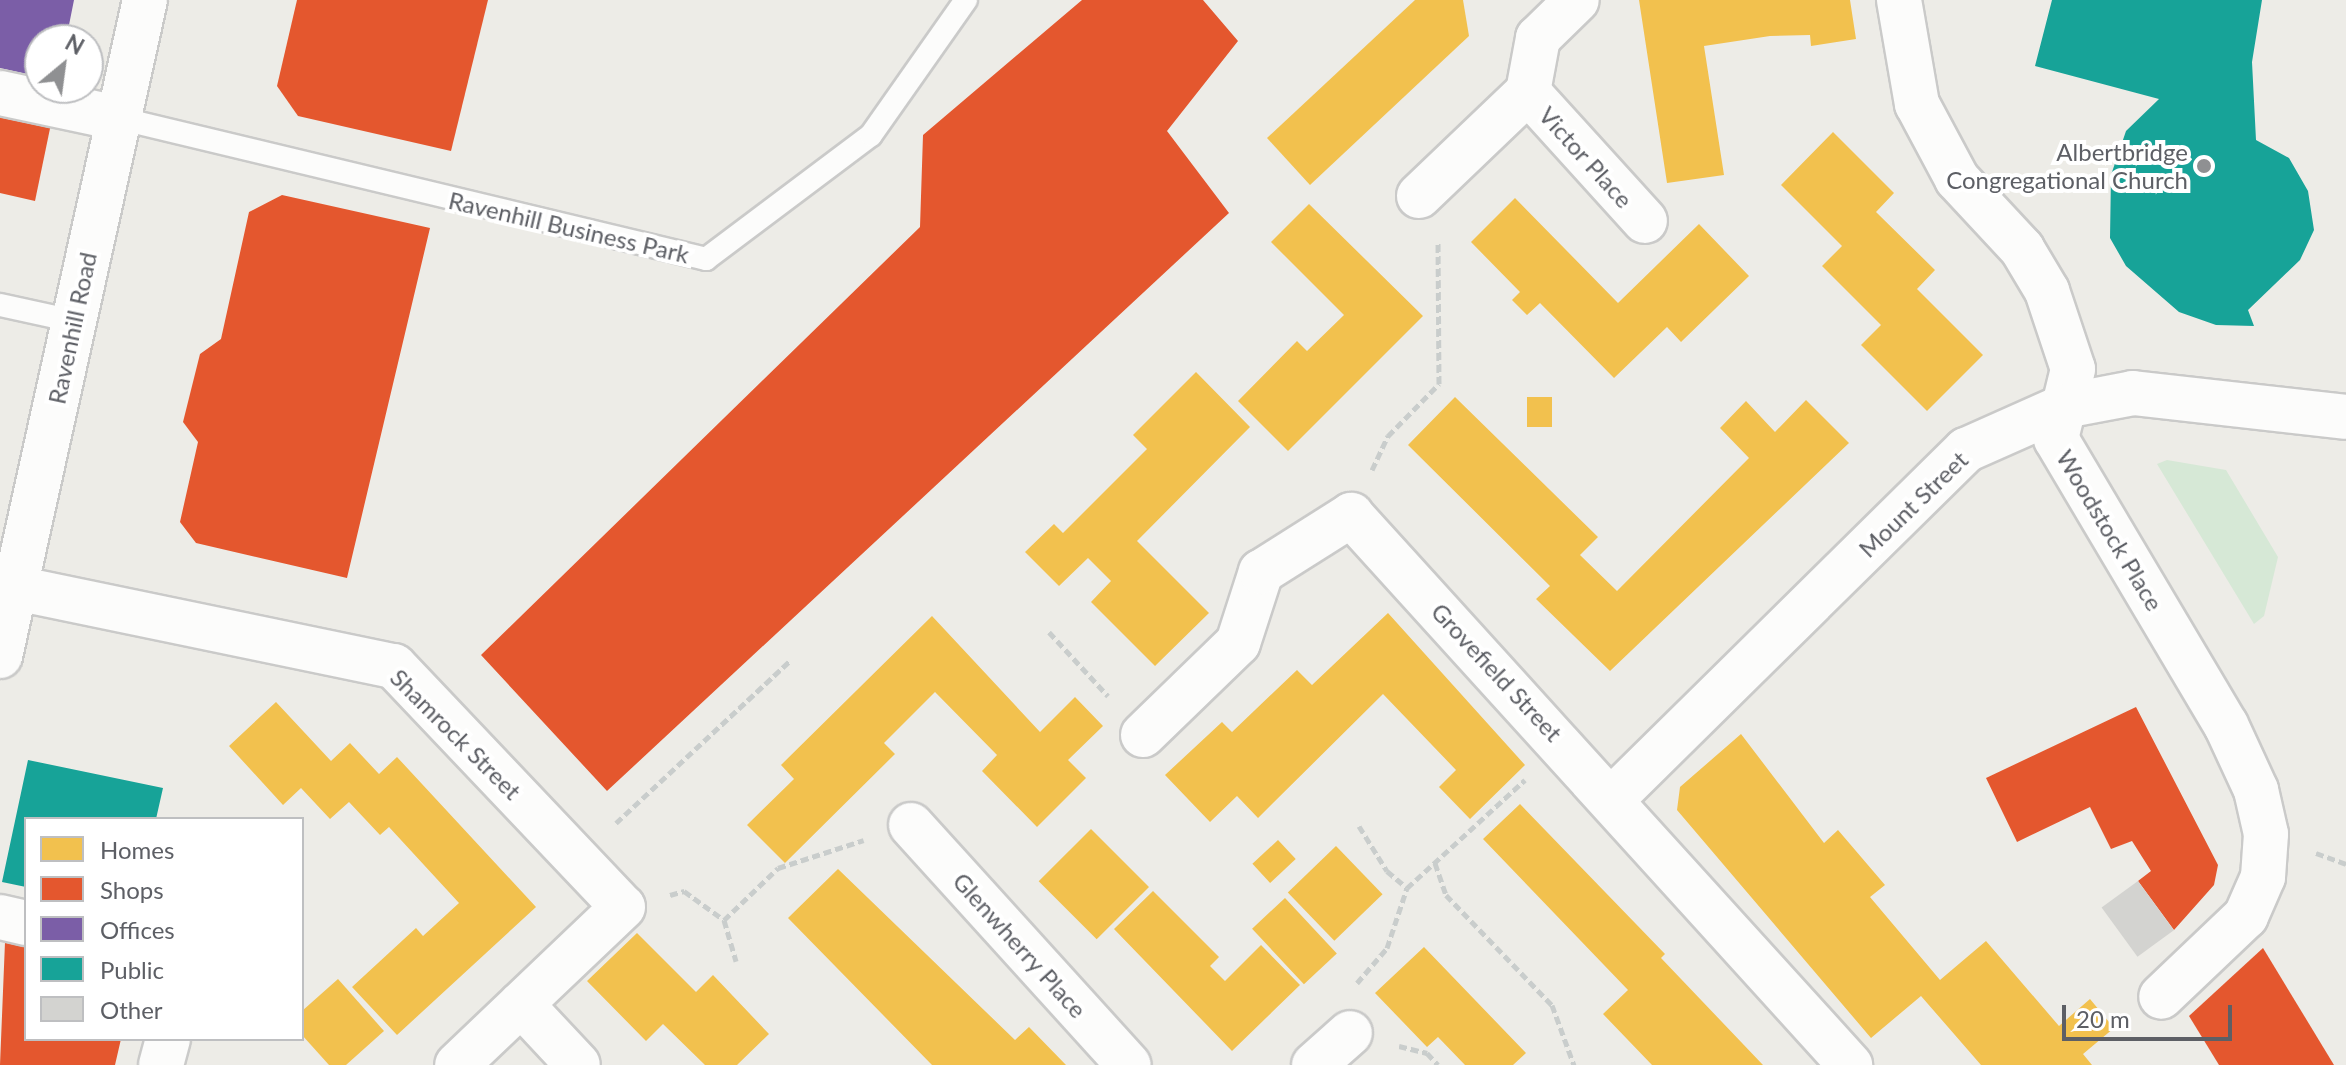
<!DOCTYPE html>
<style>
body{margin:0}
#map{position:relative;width:2346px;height:1065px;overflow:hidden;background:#edece7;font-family:Lato,sans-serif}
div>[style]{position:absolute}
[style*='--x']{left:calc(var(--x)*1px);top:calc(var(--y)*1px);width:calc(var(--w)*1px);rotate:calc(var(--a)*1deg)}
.green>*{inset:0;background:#d6e8d6}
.homes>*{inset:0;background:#f2c14e;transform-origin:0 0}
.shops>*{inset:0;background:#e4572e}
.offices>*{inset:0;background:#7b5ea7}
.public>*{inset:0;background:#17a398}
.building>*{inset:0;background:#d3d3d0;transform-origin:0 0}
.path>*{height:5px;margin-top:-2.5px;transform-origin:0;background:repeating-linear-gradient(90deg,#c9cdcc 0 8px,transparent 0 12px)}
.roads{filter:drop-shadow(2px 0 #cacac9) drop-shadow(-2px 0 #cacac9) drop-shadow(0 2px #cacac9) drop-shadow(0 -2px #cacac9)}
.service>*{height:22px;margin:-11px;padding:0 11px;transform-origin:11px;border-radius:11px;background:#fcfcfb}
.minor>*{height:44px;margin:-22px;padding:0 22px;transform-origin:22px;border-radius:22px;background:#fcfcfb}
.secondary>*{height:44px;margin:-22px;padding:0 22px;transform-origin:22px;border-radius:22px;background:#fcfcfb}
.dots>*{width:22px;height:22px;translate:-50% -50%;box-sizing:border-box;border:4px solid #fff;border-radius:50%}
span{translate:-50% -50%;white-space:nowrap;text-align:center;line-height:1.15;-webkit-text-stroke:8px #fff;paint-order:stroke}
.poi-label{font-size:24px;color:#5d5f65}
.right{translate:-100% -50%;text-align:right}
.street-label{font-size:24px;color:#5d5f65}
.legend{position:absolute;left:24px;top:817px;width:280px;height:224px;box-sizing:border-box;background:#fff;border:2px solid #bebfc1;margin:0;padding:10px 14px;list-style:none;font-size:24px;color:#5d5f65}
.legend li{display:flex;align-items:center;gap:16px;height:40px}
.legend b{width:40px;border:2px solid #bebfc1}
.north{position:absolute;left:24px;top:24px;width:80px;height:80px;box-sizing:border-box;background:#fff;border:2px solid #bebfc1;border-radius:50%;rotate:29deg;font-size:22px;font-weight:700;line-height:32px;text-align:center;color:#5d5f65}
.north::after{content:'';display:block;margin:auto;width:28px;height:36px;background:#8f9092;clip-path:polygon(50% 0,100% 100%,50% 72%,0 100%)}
.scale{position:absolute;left:2062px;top:1005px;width:170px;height:36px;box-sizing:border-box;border:4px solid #5d5f65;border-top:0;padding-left:10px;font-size:24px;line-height:28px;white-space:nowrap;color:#5d5f65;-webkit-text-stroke:6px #fff;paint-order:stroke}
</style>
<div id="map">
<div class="green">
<div style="clip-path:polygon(2167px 460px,2226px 470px,2278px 557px,2264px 616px,2254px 624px,2157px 464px)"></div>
</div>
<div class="homes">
<div style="clip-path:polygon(1415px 0,1463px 0,1469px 36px,1310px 185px,1267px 138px)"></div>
<div style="clip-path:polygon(1639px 0,1850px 0,1856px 39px,1811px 46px,1810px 35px,1770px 36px,1704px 46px,1724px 175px,1667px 183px)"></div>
<div style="clip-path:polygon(1833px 132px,1894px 193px,1876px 212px,1935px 270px,1917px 289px,1983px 355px,1927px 411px,1861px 345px,1881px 325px,1822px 266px,1842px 246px,1781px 185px)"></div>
<div style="clip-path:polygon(1515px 198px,1618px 303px,1699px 224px,1749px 276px,1681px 342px,1667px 327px,1614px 378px,1540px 303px,1527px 315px,1512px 300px,1520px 292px,1471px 242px)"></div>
<div style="clip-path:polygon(1309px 204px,1423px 316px,1288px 451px,1238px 401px,1297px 341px,1307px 351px,1344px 315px,1271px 242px)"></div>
<div style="clip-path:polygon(1196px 372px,1250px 427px,1137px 541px,1209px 613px,1155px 666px,1091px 602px,1111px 581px,1088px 558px,1059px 586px,1025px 552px,1054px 524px,1063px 533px,1147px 449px,1133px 435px)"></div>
<div style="clip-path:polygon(1455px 397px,1598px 537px,1580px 555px,1617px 591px,1749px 458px,1720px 428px,1746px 401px,1775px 432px,1806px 400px,1849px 443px,1610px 671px,1536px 599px,1550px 586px,1408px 445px)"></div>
<div style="left:1552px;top:397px;width:30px;height:25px;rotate:90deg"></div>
<div style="clip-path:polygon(1388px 613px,1525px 765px,1470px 819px,1439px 787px,1456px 770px,1383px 694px,1258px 818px,1237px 796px,1210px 822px,1165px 775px,1222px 722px,1232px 732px,1297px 670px,1312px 685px)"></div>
<div style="clip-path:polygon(932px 616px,1040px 732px,1075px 697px,1103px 726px,1068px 760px,1086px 778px,1037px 827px,982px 771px,997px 755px,935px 692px,884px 743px,895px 754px,785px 863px,747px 825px,794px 779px,781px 765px)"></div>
<div style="clip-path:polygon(276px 702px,331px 761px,350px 743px,379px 774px,397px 757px,536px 907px,397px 1035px,352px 987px,416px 928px,423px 936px,459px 903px,389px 827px,380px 835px,349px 802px,330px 819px,301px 788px,283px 805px,229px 746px)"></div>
<div style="clip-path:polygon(1741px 734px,1824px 843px,1838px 830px,1885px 885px,1870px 897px,1940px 980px,1986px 941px,2059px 1026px,2090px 999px,2114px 1028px,2083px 1054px,2092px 1065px,1981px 1065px,1921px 996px,1871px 1038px,1677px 810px,1680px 787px)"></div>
<div style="clip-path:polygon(1520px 804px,1665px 954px,1661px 958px,1763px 1065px,1652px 1065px,1603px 1014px,1628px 990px,1483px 839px)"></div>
<div style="left:1091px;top:829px;width:82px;height:74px;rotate:45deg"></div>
<div style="left:1278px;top:840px;width:26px;height:35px;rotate:47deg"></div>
<div style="left:1336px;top:846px;width:67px;height:67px;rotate:46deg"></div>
<div style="clip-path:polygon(838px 869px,1015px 1040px,1029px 1027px,1066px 1065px,932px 1065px,788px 918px)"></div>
<div style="clip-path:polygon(1153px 891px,1219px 957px,1210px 966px,1225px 981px,1261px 945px,1300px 985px,1232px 1051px,1114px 929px)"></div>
<div style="left:1285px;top:898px;width:76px;height:45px;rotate:47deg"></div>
<div style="clip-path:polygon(637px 933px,696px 992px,713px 975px,769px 1034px,737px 1065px,705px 1065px,663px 1024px,646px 1041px,587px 981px)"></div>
<div style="clip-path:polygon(1424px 947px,1526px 1053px,1513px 1065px,1465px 1065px,1438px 1037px,1427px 1047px,1375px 993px)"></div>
<div style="clip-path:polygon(338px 979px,384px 1031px,346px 1065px,329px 1065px,302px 1035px,302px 1011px)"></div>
</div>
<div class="shops">
<div style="clip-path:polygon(297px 0,488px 0,451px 151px,298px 116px,277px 86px)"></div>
<div style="clip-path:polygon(1082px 0,1203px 0,1238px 41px,1167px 131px,1229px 213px,607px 791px,481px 655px,920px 227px,923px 135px)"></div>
<div style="clip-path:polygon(0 102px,53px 114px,35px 201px,0 193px)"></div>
<div style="clip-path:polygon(282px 195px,430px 228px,347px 578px,196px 543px,180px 522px,198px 442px,183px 422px,200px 354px,221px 339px,249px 212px)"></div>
<div style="clip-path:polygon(2136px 707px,2218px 865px,2214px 885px,2174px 930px,2138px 881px,2151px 871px,2132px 841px,2111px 849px,2090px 807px,2017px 842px,1986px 778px)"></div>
<div style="clip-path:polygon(5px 942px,26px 947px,26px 1039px,121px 1039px,115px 1065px,0 1065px)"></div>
<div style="clip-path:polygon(2263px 948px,2334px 1065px,2219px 1065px,2189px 1016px)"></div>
</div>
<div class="offices">
<div style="clip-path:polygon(0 0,74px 0,66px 40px,40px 40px,40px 77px,0 68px)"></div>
</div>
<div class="public">
<div style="clip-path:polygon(2052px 0,2262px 0,2252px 62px,2256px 140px,2289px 158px,2308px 191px,2314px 230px,2300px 260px,2248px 310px,2254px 326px,2216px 325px,2179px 312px,2126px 266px,2110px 238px,2111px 175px,2126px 131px,2159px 99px,2035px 66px)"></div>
<div style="clip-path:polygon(28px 760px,163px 788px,156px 819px,26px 819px,26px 887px,2px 882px)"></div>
</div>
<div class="building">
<div style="left:2138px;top:881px;width:61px;height:45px;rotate:54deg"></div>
</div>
<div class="path">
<div style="--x:1372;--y:470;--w:38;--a:-65"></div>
<div style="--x:1388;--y:436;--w:73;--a:-45.6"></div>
<div style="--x:1439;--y:384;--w:142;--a:-90.4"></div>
<div style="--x:1049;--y:632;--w:87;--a:47.3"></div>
<div style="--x:616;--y:823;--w:238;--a:-43"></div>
<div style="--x:1359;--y:826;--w:53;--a:58.1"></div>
<div style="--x:1387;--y:871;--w:26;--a:40"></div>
<div style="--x:2316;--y:853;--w:32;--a:20"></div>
<div style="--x:1435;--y:863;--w:34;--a:71"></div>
<div style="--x:1446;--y:895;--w:153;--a:46.1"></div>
<div style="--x:1552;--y:1005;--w:64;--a:69.9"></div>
<div style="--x:670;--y:895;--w:15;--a:-16"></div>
<div style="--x:684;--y:891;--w:49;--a:35.9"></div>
<div style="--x:724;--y:920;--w:43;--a:73.7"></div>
<div style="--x:724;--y:920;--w:75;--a:-43.9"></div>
<div style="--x:778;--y:868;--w:90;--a:-18"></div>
<div style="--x:1357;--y:983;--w:46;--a:-49.4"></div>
<div style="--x:1387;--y:948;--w:63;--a:-71.6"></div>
<div style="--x:1407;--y:888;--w:160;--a:-42.5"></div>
<div style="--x:1399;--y:1046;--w:29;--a:14"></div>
<div style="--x:1427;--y:1053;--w:16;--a:47"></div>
</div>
<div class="roads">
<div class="service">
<div style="--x:118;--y:118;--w:605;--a:13.48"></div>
<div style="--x:706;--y:259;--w:206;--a:-36.9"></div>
<div style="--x:871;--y:135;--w:165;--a:-54.9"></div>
<div style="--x:0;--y:305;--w:76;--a:12.2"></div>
</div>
<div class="minor">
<div style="--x:1899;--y:0;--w:106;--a:80.2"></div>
<div style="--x:1917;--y:104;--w:85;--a:61.9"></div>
<div style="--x:1957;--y:179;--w:96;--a:47.1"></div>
<div style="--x:2022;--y:249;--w:49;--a:59.2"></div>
<div style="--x:2047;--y:291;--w:82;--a:71.6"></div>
<div style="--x:2073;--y:369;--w:72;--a:103.7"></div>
<div style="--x:2056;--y:439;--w:333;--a:59.3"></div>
<div style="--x:2226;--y:725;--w:72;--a:65.2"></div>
<div style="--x:2256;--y:790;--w:45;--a:77.2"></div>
<div style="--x:2266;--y:834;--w:43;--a:94"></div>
<div style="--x:2263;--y:877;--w:43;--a:113.6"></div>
<div style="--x:2246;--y:916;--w:117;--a:136.4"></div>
<div style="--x:1528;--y:92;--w:174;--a:47.8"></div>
<div style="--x:0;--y:93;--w:121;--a:12"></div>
<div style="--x:1419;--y:196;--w:151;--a:-43.7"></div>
<div style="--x:1528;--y:92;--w:55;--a:-79.5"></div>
<div style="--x:1538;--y:38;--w:54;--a:-44.3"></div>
<div style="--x:16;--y:588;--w:386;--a:11.7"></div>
<div style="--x:394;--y:666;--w:332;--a:46.5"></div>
<div style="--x:623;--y:907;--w:229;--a:136.4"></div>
<div style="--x:1143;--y:735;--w:132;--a:-44.1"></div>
<div style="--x:1238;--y:643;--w:75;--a:-72.1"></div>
<div style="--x:1261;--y:572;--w:107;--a:-32.3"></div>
<div style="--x:1351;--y:515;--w:743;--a:47.78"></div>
<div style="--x:1613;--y:798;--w:496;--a:-44.6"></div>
<div style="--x:1966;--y:450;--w:108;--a:-24"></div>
<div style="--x:2065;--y:406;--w:69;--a:-10.8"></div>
<div style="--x:2133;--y:393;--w:214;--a:6.4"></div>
<div style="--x:911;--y:825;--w:324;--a:47.8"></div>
<div style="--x:0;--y:917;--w:27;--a:13"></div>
<div style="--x:521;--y:1004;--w:83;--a:46.9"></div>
<div style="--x:161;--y:1065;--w:27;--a:-75"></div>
<div style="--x:1314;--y:1065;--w:48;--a:-41.6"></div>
</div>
<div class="secondary">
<div style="--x:0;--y:656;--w:672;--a:-77.54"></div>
</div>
</div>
<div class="dots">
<div style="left:2204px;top:166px;background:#8f9092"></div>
</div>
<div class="poi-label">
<span class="right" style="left:2188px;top:166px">Albertbridge<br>Congregational Church</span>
</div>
<div class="street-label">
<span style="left:1586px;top:157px;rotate:48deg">Victor Place</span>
<span style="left:569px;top:227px;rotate:13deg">Ravenhill Business Park</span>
<span style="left:72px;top:328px;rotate:-78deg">Ravenhill Road</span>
<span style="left:1913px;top:504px;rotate:-44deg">Mount Street</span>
<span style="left:2110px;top:530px;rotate:59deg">Woodstock Place</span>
<span style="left:1497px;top:672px;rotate:47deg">Grovefield Street</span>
<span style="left:456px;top:734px;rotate:45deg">Shamrock Street</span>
<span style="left:1020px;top:945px;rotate:48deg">Glenwherry Place</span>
</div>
<ul class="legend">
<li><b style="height:22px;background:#f2c14e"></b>Homes</li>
<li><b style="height:22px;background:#e4572e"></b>Shops</li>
<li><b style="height:22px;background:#7b5ea7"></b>Offices</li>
<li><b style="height:22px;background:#17a398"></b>Public</li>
<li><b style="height:22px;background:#d3d3d0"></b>Other</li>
</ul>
<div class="north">N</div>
<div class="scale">20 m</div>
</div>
